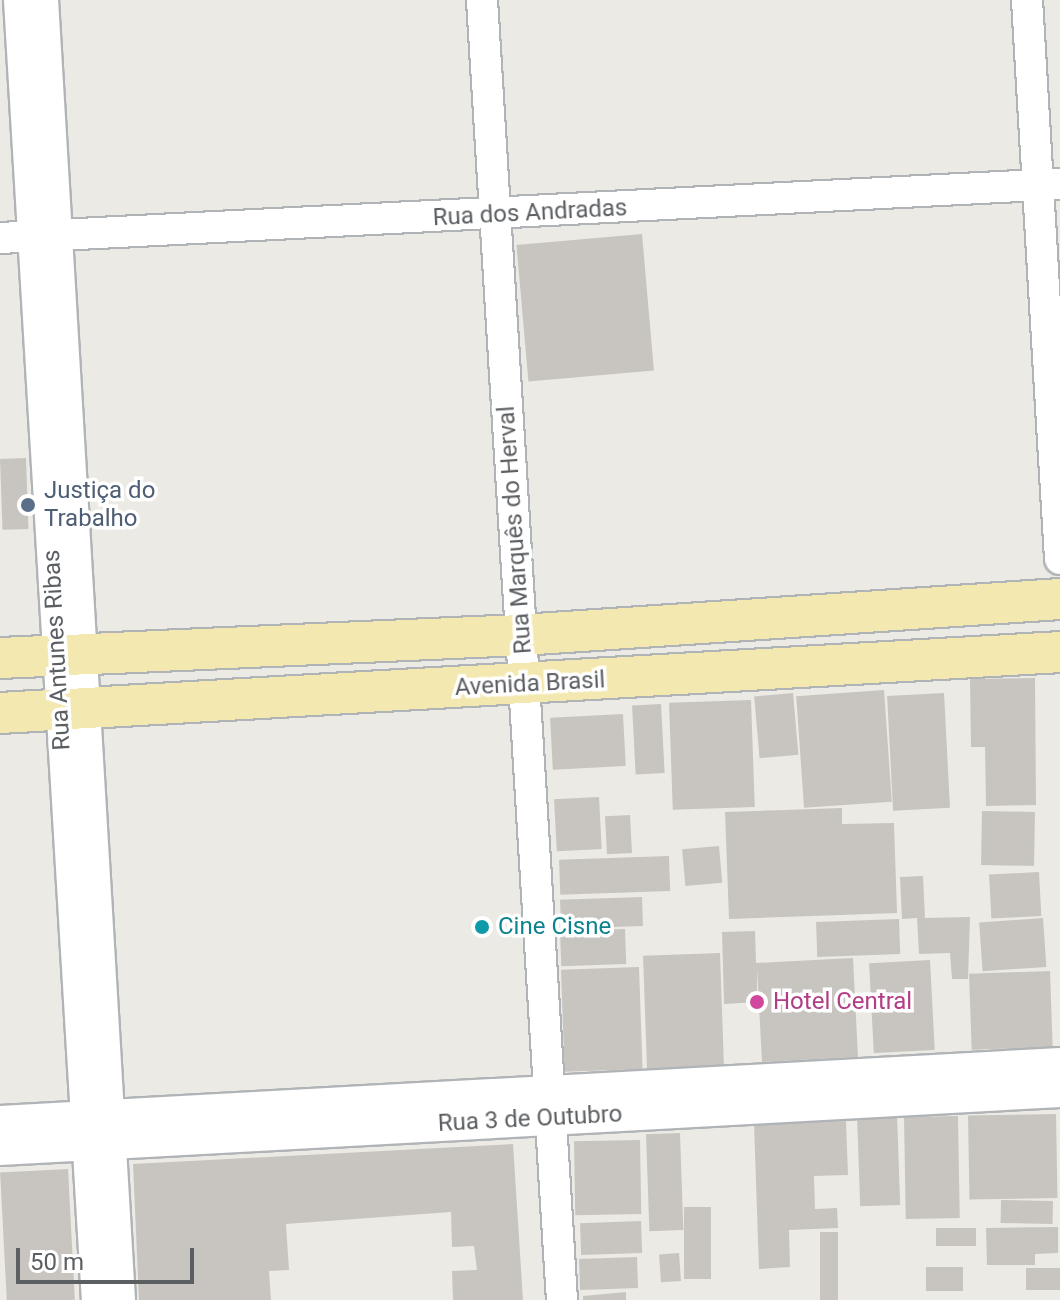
<!DOCTYPE html>
<meta charset="utf-8">
<style>
body{margin:0}
#map{position:relative;width:1060px;height:1300px;overflow:hidden;background:#eceae4;font-family:Roboto,sans-serif}
div>[style]{position:absolute}
[style*='--x']{left:calc(var(--x)*1px);top:calc(var(--y)*1px);width:calc(var(--w)*1px);rotate:calc(var(--a)*1deg)}
.building>*{inset:0;background:#c8c5c0;transform-origin:0 0}
.roads{filter:drop-shadow(2px 0 #b1b4b7) drop-shadow(-2px 0 #b1b4b7) drop-shadow(0 2px #b1b4b7) drop-shadow(0 -2px #b1b4b7)}
.minor>*{height:30px;margin:-15px;padding:0 15px;transform-origin:15px;border-radius:15px;background:#fff}
.major>*{height:40px;margin:-20px;padding:0 20px;transform-origin:20px;border-radius:20px;background:#f4e8b1}
.dots>*{width:22px;height:22px;translate:-50% -50%;box-sizing:border-box;border:4px solid #fff;border-radius:50%}
span{translate:-50% -50%;white-space:nowrap;text-align:center;line-height:1.15;-webkit-text-stroke:7px #fff;paint-order:stroke}
.street-label{font-size:24px;color:#5c5f62}
.service-label{font-size:24px;color:#4e5e75}
.left{translate:0 -50%;text-align:left}
.culture-label{font-size:24px;color:#0d838f}
.hotel-label{font-size:24px;color:#b23c85}
.scale{position:absolute;left:16px;top:1248px;width:178px;height:36px;box-sizing:border-box;border:4px solid #5c5f62;border-top:0;padding-left:10px;font-size:24px;line-height:28px;white-space:nowrap;color:#5c5f62;-webkit-text-stroke:6px #fff;paint-order:stroke}
</style>
<div id="map">
<div class="building">
<div style="left:642px;top:234px;width:137px;height:126px;rotate:85deg"></div>
<div style="left:26px;top:458px;width:71px;height:26px;rotate:88deg"></div>
<div style="clip-path:polygon(1035px 678px,1036px 805px,986px 806px,985px 747px,971px 747px,970px 679px)"></div>
<div style="left:884px;top:690px;width:112px;height:88px;rotate:86deg"></div>
<div style="left:793px;top:693px;width:62px;height:39px;rotate:85deg"></div>
<div style="left:944px;top:693px;width:115px;height:57px;rotate:87deg"></div>
<div style="left:751px;top:700px;width:107px;height:82px;rotate:88deg"></div>
<div style="left:661px;top:704px;width:69px;height:29px;rotate:87deg"></div>
<div style="left:623px;top:714px;width:52px;height:73px;rotate:87deg"></div>
<div style="left:599px;top:797px;width:52px;height:45px;rotate:87deg"></div>
<div style="clip-path:polygon(842px 808px,842px 824px,894px 823px,897px 913px,729px 919px,725px 812px)"></div>
<div style="left:982px;top:811px;width:53px;height:54px;rotate:1deg"></div>
<div style="left:630px;top:815px;width:38px;height:25px;rotate:87deg"></div>
<div style="left:719px;top:846px;width:37px;height:37px;rotate:85deg"></div>
<div style="left:669px;top:856px;width:35px;height:110px;rotate:88deg"></div>
<div style="left:1039px;top:872px;width:44px;height:50px;rotate:87deg"></div>
<div style="clip-path:polygon(923px 876px,925px 918px,970px 917px,968px 979px,952px 979px,950px 953px,919px 954px,917px 918px,902px 919px,900px 877px)"></div>
<div style="left:642px;top:897px;width:29px;height:82px;rotate:88deg"></div>
<div style="left:1043px;top:918px;width:49px;height:64px;rotate:86deg"></div>
<div style="left:899px;top:919px;width:35px;height:83px;rotate:88deg"></div>
<div style="left:625px;top:929px;width:35px;height:65px;rotate:88deg"></div>
<div style="clip-path:polygon(755px 931px,756px 963px,853px 958px,858px 1057px,762px 1062px,757px 968px,757px 1002px,724px 1004px,722px 932px)"></div>
<div style="left:720px;top:953px;width:116px;height:77px;rotate:88deg"></div>
<div style="left:930px;top:960px;width:90px;height:61px;rotate:87deg"></div>
<div style="left:639px;top:967px;width:102px;height:78px;rotate:88deg"></div>
<div style="left:1050px;top:971px;width:76px;height:81px;rotate:88deg"></div>
<div style="left:897px;top:1114px;width:91px;height:40px;rotate:88deg"></div>
<div style="left:1056px;top:1114px;width:84px;height:88px;rotate:89deg"></div>
<div style="left:958px;top:1116px;width:102px;height:54px;rotate:89deg"></div>
<div style="clip-path:polygon(846px 1121px,848px 1175px,814px 1176px,815px 1209px,837px 1208px,838px 1228px,789px 1230px,790px 1267px,759px 1269px,754px 1124px)"></div>
<div style="left:680px;top:1133px;width:97px;height:34px;rotate:88deg"></div>
<div style="left:640px;top:1140px;width:74px;height:66px;rotate:89deg"></div>
<div style="clip-path:polygon(513px 1144px,523px 1300px,453px 1300px,452px 1271px,477px 1270px,474px 1246px,452px 1247px,451px 1212px,286px 1224px,289px 1270px,269px 1271px,271px 1300px,139px 1300px,133px 1164px)"></div>
<div style="left:68px;top:1169px;width:131px;height:68px;rotate:87deg"></div>
<div style="left:1001px;top:1200px;width:52px;height:23px;rotate:1deg"></div>
<div style="left:684px;top:1207px;width:27px;height:72px"></div>
<div style="left:641px;top:1221px;width:32px;height:61px;rotate:88deg"></div>
<div style="clip-path:polygon(1058px 1227px,1058px 1253px,1035px 1254px,1035px 1265px,987px 1265px,986px 1228px)"></div>
<div style="left:936px;top:1228px;width:40px;height:18px"></div>
<div style="left:820px;top:1232px;width:18px;height:68px"></div>
<div style="left:679px;top:1253px;width:28px;height:20px;rotate:86deg"></div>
<div style="left:637px;top:1257px;width:31px;height:58px;rotate:88deg"></div>
<div style="left:926px;top:1267px;width:37px;height:24px"></div>
<div style="left:1026px;top:1268px;width:34px;height:22px"></div>
<div style="clip-path:polygon(626px 1292px,626px 1300px,583px 1300px,583px 1296px)"></div>
</div>
<div class="roads">
<div class="minor">
<div style="--x:19;--y:0;--w:1302;--a:86.57"></div>
<div style="--x:43;--y:0;--w:1302;--a:86.61"></div>
<div style="--x:482;--y:0;--w:1302;--a:86.48"></div>
<div style="--x:1027;--y:0;--w:560;--a:86.62"></div>
<div style="--x:0;--y:238;--w:1061;--a:-2.92"></div>
<div style="--x:0;--y:1121;--w:1062;--a:-3.13"></div>
<div style="--x:0;--y:1150;--w:1062;--a:-3.13"></div>
</div>
<div class="major">
<div style="--x:0;--y:658;--w:522;--a:-2.53"></div>
<div style="--x:521;--y:635;--w:540;--a:-3.82"></div>
<div style="--x:0;--y:713;--w:1062;--a:-3.29"></div>
</div>
</div>
<div class="dots">
<div style="left:28px;top:505px;background:#5c6f8a"></div>
<div style="left:482px;top:927px;background:#0f9aa8"></div>
<div style="left:757px;top:1002px;background:#d1479c"></div>
</div>
<div class="street-label">
<span style="left:530px;top:213px;rotate:-3deg">Rua dos Andradas</span>
<span style="left:515px;top:530px;rotate:-94deg">Rua Marquês do Herval</span>
<span style="left:57px;top:650px;rotate:-93deg">Rua Antunes Ribas</span>
<span style="left:530px;top:684px;rotate:-3deg">Avenida Brasil</span>
<span style="left:530px;top:1119px;rotate:-3deg">Rua 3 de Outubro</span>
</div>
<div class="service-label">
<span class="left" style="left:44px;top:505px">Justiça do<br>Trabalho</span>
</div>
<div class="culture-label">
<span class="left" style="left:498px;top:927px">Cine Cisne</span>
</div>
<div class="hotel-label">
<span class="left" style="left:773px;top:1002px">Hotel Central</span>
</div>
<div class="scale">50 m</div>
</div>
